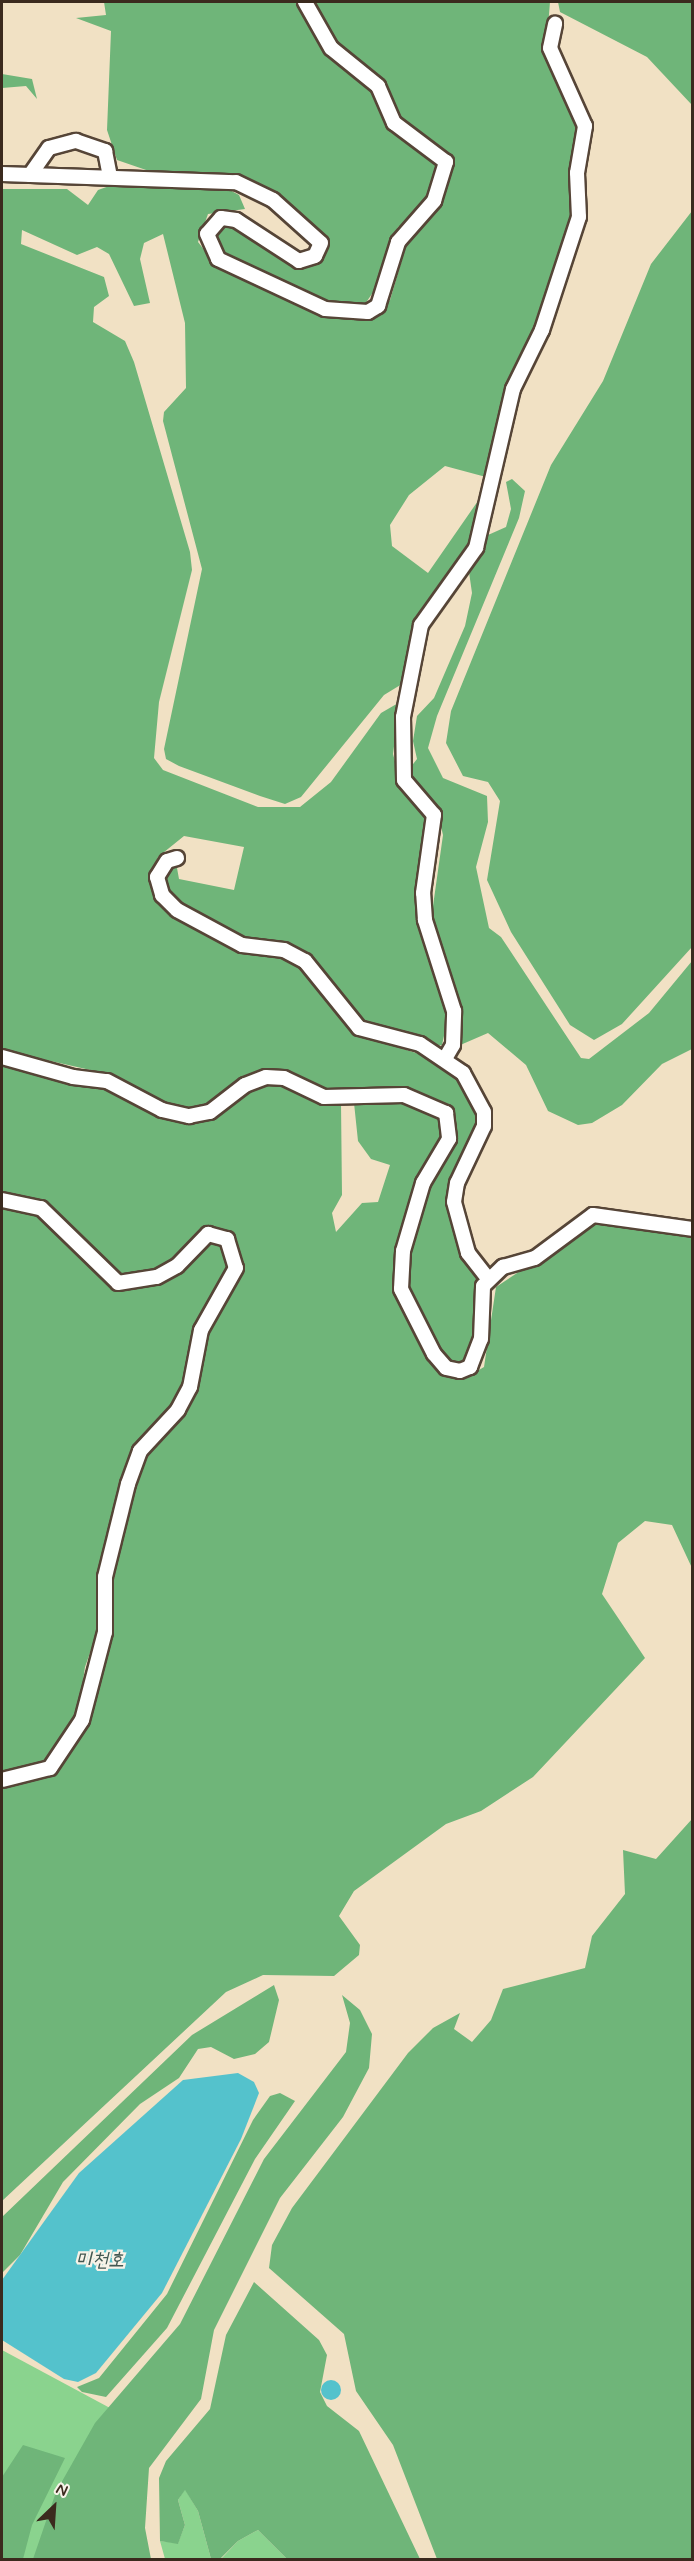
<!DOCTYPE html>
<meta charset="utf-8">
<style>
body{margin:0}
#map{position:relative;width:694px;height:2561px;overflow:hidden;background:#f1e1c4;font-family:Mynerve,"Poor Story",sans-serif}
div>[style]{position:absolute}
[style*='--x']{left:calc(var(--x)*1px);top:calc(var(--y)*1px);width:calc(var(--w)*1px);rotate:calc(var(--a)*1deg)}
.green>*{inset:0;background:#8ad38e}
.forest>*{inset:0;background:#6fb579}
.water>*{inset:0;background:#54c2cc}
.round{border-radius:50%}
.roads{filter:drop-shadow(2px 0 #564537) drop-shadow(-2px 0 #564537) drop-shadow(0 2px #564537) drop-shadow(0 -2px #564537)}
.minor>*{height:14px;margin:-7px;padding:0 7px;transform-origin:7px;border-radius:7px;background:#fff}
span{translate:-50% -50%;white-space:nowrap;text-align:center;line-height:1.15;-webkit-text-stroke:4.5px #f7f3e8;paint-order:stroke}
.water-label{font-size:20px;color:#425852;font-style:italic}
.frame{position:absolute;inset:0;border:3px solid #3b2a1e;pointer-events:none}
.north{position:absolute;left:24px;top:2477px;width:60px;height:60px;-webkit-text-stroke:4px #f7f3e8;paint-order:stroke;rotate:25deg;font-size:16px;font-weight:700;line-height:24px;text-align:center;color:#3b2a1e}
.north::after{content:'';display:block;margin:auto;width:21px;height:27px;background:#3b2a1e;clip-path:polygon(50% 0,100% 100%,50% 72%,0 100%)}
</style>
<div id="map">
<div class="green">
<div style="clip-path:polygon(2px 2350px,110px 2408px,38px 2559px,2px 2559px)"></div>
<div style="clip-path:polygon(185px 2489px,198px 2511px,211px 2559px,165px 2559px,160px 2541px,178px 2543px,185px 2525px,178px 2500px)"></div>
<div style="clip-path:polygon(258px 2530px,287px 2559px,220px 2560px,238px 2541px)"></div>
</div>
<div class="forest">
<div style="clip-path:polygon(104px 2px,301px 2px,315px 36px,340px 66px,376px 93px,391px 127px,439px 158px,440px 178px,417px 217px,398px 227px,380px 282px,363px 307px,318px 300px,221px 253px,214px 244px,214px 232px,227px 222px,299px 264px,324px 238px,293px 208px,226px 176px,149px 171px,117px 160px,107px 130px,111px 31px,76px 18px,106px 15px)"></div>
<div style="clip-path:polygon(311px 2px,550px 2px,546px 52px,579px 134px,574px 214px,486px 477px,445px 466px,409px 495px,390px 525px,392px 546px,428px 573px,480px 498px,471px 550px,426px 603px,402px 684px,384px 695px,301px 797px,285px 804px,260px 796px,179px 766px,166px 759px,164px 749px,202px 569px,163px 421px,164px 412px,186px 388px,185px 323px,163px 234px,144px 243px,140px 259px,150px 303px,134px 306px,109px 254px,97px 247px,77px 255px,22px 230px,21px 244px,104px 277px,109px 296px,94px 307px,93px 322px,125px 341px,134px 362px,190px 552px,192px 570px,159px 702px,154px 758px,163px 770px,258px 807px,300px 807px,331px 782px,381px 713px,400px 702px,393px 754px,401px 783px,425px 809px,419px 889px,449px 1013px,442px 1045px,433px 1047px,363px 1022px,309px 956px,243px 940px,202px 921px,166px 893px,162px 882px,168px 866px,177px 868px,179px 879px,234px 890px,244px 847px,184px 836px,158px 857px,152px 870px,155px 895px,181px 919px,234px 947px,301px 963px,362px 1036px,448px 1063px,463px 1082px,478px 1111px,478px 1127px,450px 1189px,478px 1274px,480px 1327px,465px 1365px,458px 1366px,440px 1354px,406px 1289px,406px 1271px,427px 1184px,454px 1139px,452px 1113px,434px 1101px,326px 1092px,276px 1073px,205px 1110px,185px 1111px,108px 1074px,2px 1050px,2px 189px,67px 189px,88px 205px,98px 190px,115px 184px,215px 182px,239px 195px,245px 209px,208px 214px,198px 242px,213px 261px,324px 314px,373px 318px,390px 300px,407px 243px,440px 201px,452px 155px,406px 129px,386px 87px,331px 39px)"></div>
<div style="clip-path:polygon(558px 2px,692px 2px,692px 105px,647px 57px,560px 12px)"></div>
<div style="clip-path:polygon(2px 74px,32px 79px,37px 99px,26px 86px,2px 88px)"></div>
<div style="clip-path:polygon(692px 211px,692px 947px,622px 1024px,594px 1040px,570px 1025px,511px 932px,487px 880px,500px 801px,488px 782px,463px 776px,446px 743px,451px 711px,551px 465px,603px 381px,651px 264px)"></div>
<div style="clip-path:polygon(512px 479px,525px 491px,519px 518px,437px 716px,428px 748px,443px 778px,487px 796px,488px 822px,476px 867px,489px 928px,501px 937px,581px 1058px,589px 1059px,649px 1013px,692px 961px,692px 1049px,662px 1064px,622px 1105px,592px 1123px,578px 1125px,548px 1111px,526px 1065px,488px 1033px,458px 1046px,459px 1004px,432px 913px,443px 835px,435px 802px,414px 785px,410px 768px,417px 759px,413px 741px,417px 716px,434px 698px,465px 626px,472px 593px,469px 572px,488px 535px,506px 527px,511px 509px,506px 482px)"></div>
<div style="clip-path:polygon(2px 1059px,94px 1082px,186px 1119px,258px 1084px,284px 1083px,341px 1103px,342px 1195px,332px 1213px,336px 1232px,362px 1203px,378px 1202px,390px 1165px,371px 1159px,358px 1141px,354px 1103px,400px 1101px,436px 1111px,448px 1126px,397px 1251px,395px 1271px,398px 1292px,414px 1330px,433px 1365px,445px 1376px,462px 1380px,484px 1367px,496px 1287px,597px 1220px,692px 1235px,692px 1568px,672px 1525px,645px 1521px,618px 1543px,602px 1594px,645px 1658px,533px 1777px,481px 1811px,446px 1824px,354px 1891px,339px 1916px,360px 1945px,359px 1955px,334px 1976px,263px 1975px,226px 1992px,2px 2201px,2px 1784px,51px 1775px,86px 1721px,132px 1487px,144px 1453px,197px 1384px,207px 1332px,242px 1271px,237px 1242px,216px 1229px,206px 1231px,157px 1270px,127px 1278px,114px 1273px,45px 1204px,2px 1195px)"></div>
<div style="clip-path:polygon(2px 1205px,37px 1210px,125px 1289px,167px 1278px,205px 1241px,221px 1240px,230px 1264px,171px 1409px,134px 1452px,98px 1592px,97px 1633px,85px 1667px,78px 1716px,46px 1762px,2px 1773px)"></div>
<div style="clip-path:polygon(692px 1819px,692px 2559px,437px 2559px,393px 2445px,356px 2391px,344px 2334px,269px 2268px,272px 2245px,292px 2208px,408px 2053px,433px 2028px,460px 2013px,454px 2029px,472px 2042px,491px 2020px,503px 1989px,585px 1968px,592px 1936px,625px 1894px,623px 1850px,656px 1859px)"></div>
<div style="clip-path:polygon(274px 1985px,279px 2000px,269px 2042px,255px 2054px,234px 2059px,211px 2047px,198px 2049px,179px 2078px,140px 2104px,63px 2182px,20px 2255px,2px 2273px,2px 2217px,192px 2035px)"></div>
<div style="clip-path:polygon(342px 1995px,360px 2010px,372px 2034px,369px 2068px,343px 2117px,280px 2198px,214px 2330px,201px 2399px,149px 2468px,145px 2528px,151px 2559px,33px 2559px,56px 2492px,95px 2423px,180px 2324px,264px 2159px,346px 2052px,350px 2023px)"></div>
<div style="clip-path:polygon(280px 2093px,295px 2101px,255px 2159px,167px 2328px,106px 2397px,82px 2392px,77px 2387px,99px 2378px,167px 2294px,253px 2120px,270px 2096px)"></div>
<div style="clip-path:polygon(254px 2282px,319px 2340px,327px 2355px,320px 2392px,327px 2406px,359px 2431px,420px 2559px,287px 2559px,258px 2530px,238px 2541px,220px 2559px,211px 2559px,198px 2511px,185px 2490px,178px 2500px,185px 2525px,178px 2544px,160px 2541px,159px 2478px,166px 2461px,210px 2409px,226px 2335px)"></div>
<div style="clip-path:polygon(23px 2445px,65px 2458px,32px 2525px,23px 2559px,2px 2559px,2px 2477px)"></div>
</div>
<div class="water">
<div style="clip-path:polygon(238px 2073px,254px 2082px,259px 2093px,241px 2139px,162px 2293px,96px 2373px,78px 2382px,64px 2379px,2px 2340px,2px 2280px,79px 2173px,183px 2080px)"></div>
<div class="round" style="left:321px;top:2380px;width:20px;height:20px"></div>
</div>
<div class="roads">
<div class="minor">
<div style="--x:2;--y:174;--w:234;--a:2"></div>
<div style="--x:236;--y:182;--w:41;--a:25.9"></div>
<div style="--x:273;--y:200;--w:64;--a:41.9"></div>
<div style="--x:321;--y:243;--w:14;--a:115"></div>
<div style="--x:315;--y:256;--w:17;--a:163"></div>
<div style="--x:299;--y:261;--w:75;--a:-146.9"></div>
<div style="--x:236;--y:220;--w:15;--a:-172"></div>
<div style="--x:221;--y:218;--w:21;--a:131"></div>
<div style="--x:207;--y:234;--w:27;--a:66"></div>
<div style="--x:218;--y:259;--w:118;--a:25"></div>
<div style="--x:325;--y:309;--w:43;--a:4"></div>
<div style="--x:368;--y:312;--w:12;--a:-31"></div>
<div style="--x:378;--y:306;--w:67;--a:-72.6"></div>
<div style="--x:398;--y:242;--w:55;--a:-48.7"></div>
<div style="--x:434;--y:201;--w:41;--a:-72.9"></div>
<div style="--x:446;--y:162;--w:65;--a:-143.1"></div>
<div style="--x:394;--y:123;--w:40;--a:-113.4"></div>
<div style="--x:378;--y:86;--w:60;--a:-141"></div>
<div style="--x:331;--y:48;--w:53;--a:-119.5"></div>
<div style="--x:30;--y:175;--w:33;--a:-55"></div>
<div style="--x:49;--y:148;--w:28;--a:-15"></div>
<div style="--x:76;--y:141;--w:31;--a:19"></div>
<div style="--x:105;--y:151;--w:26;--a:79"></div>
<div style="--x:177;--y:858;--w:10;--a:163"></div>
<div style="--x:167;--y:861;--w:19;--a:122"></div>
<div style="--x:157;--y:877;--w:19;--a:74"></div>
<div style="--x:162;--y:895;--w:21;--a:45"></div>
<div style="--x:177;--y:910;--w:74;--a:28.3"></div>
<div style="--x:242;--y:945;--w:42;--a:6.8"></div>
<div style="--x:284;--y:950;--w:24;--a:28"></div>
<div style="--x:305;--y:961;--w:86;--a:51.1"></div>
<div style="--x:359;--y:1028;--w:63;--a:14.7"></div>
<div style="--x:420;--y:1044;--w:52;--a:34"></div>
<div style="--x:463;--y:1073;--w:44;--a:61.7"></div>
<div style="--x:484;--y:1112;--w:14;--a:90"></div>
<div style="--x:484;--y:1126;--w:63;--a:115.3"></div>
<div style="--x:457;--y:1183;--w:19;--a:99"></div>
<div style="--x:454;--y:1202;--w:53;--a:74.6"></div>
<div style="--x:468;--y:1253;--w:33;--a:52"></div>
<div style="--x:2;--y:1057;--w:74;--a:15.7"></div>
<div style="--x:73;--y:1077;--w:34;--a:7"></div>
<div style="--x:107;--y:1081;--w:62;--a:27.8"></div>
<div style="--x:162;--y:1110;--w:28;--a:13"></div>
<div style="--x:189;--y:1116;--w:21;--a:-11"></div>
<div style="--x:210;--y:1112;--w:44;--a:-37.6"></div>
<div style="--x:245;--y:1085;--w:22;--a:-21"></div>
<div style="--x:266;--y:1077;--w:18;--a:3"></div>
<div style="--x:284;--y:1078;--w:44;--a:25.4"></div>
<div style="--x:324;--y:1097;--w:80;--a:-1.4"></div>
<div style="--x:404;--y:1095;--w:46;--a:23.2"></div>
<div style="--x:446;--y:1113;--w:26;--a:83"></div>
<div style="--x:449;--y:1139;--w:51;--a:120.6"></div>
<div style="--x:423;--y:1183;--w:71;--a:106.4"></div>
<div style="--x:403;--y:1251;--w:38;--a:93"></div>
<div style="--x:401;--y:1289;--w:73;--a:63.1"></div>
<div style="--x:434;--y:1354;--w:18;--a:49"></div>
<div style="--x:446;--y:1368;--w:14;--a:12"></div>
<div style="--x:460;--y:1371;--w:11;--a:-22"></div>
<div style="--x:470;--y:1367;--w:30;--a:-69"></div>
<div style="--x:481;--y:1339;--w:53;--a:-87.8"></div>
<div style="--x:483;--y:1286;--w:28;--a:-44"></div>
<div style="--x:503;--y:1267;--w:33;--a:-16"></div>
<div style="--x:535;--y:1258;--w:72;--a:-36.6"></div>
<div style="--x:593;--y:1215;--w:100;--a:8"></div>
<div style="--x:446;--y:1057;--w:14;--a:-60"></div>
<div style="--x:453;--y:1045;--w:34;--a:-88"></div>
<div style="--x:454;--y:1011;--w:96;--a:-107.7"></div>
<div style="--x:425;--y:920;--w:27;--a:-94"></div>
<div style="--x:423;--y:893;--w:79;--a:-82"></div>
<div style="--x:434;--y:815;--w:46;--a:-130.6"></div>
<div style="--x:404;--y:780;--w:63;--a:-90.9"></div>
<div style="--x:403;--y:717;--w:94;--a:-78.9"></div>
<div style="--x:421;--y:625;--w:95;--a:-54.5"></div>
<div style="--x:476;--y:548;--w:163;--a:-76.9"></div>
<div style="--x:513;--y:389;--w:66;--a:-63.8"></div>
<div style="--x:542;--y:330;--w:119;--a:-71.9"></div>
<div style="--x:579;--y:217;--w:44;--a:-92.6"></div>
<div style="--x:577;--y:173;--w:48;--a:-80.3"></div>
<div style="--x:585;--y:126;--w:85;--a:-114.2"></div>
<div style="--x:550;--y:48;--w:25;--a:-78"></div>
<div style="--x:2;--y:1200;--w:40;--a:12"></div>
<div style="--x:41;--y:1208;--w:107;--a:44.2"></div>
<div style="--x:118;--y:1283;--w:39;--a:-9"></div>
<div style="--x:157;--y:1277;--w:23;--a:-29"></div>
<div style="--x:177;--y:1266;--w:45;--a:-45.9"></div>
<div style="--x:208;--y:1234;--w:20;--a:15"></div>
<div style="--x:227;--y:1239;--w:30;--a:73"></div>
<div style="--x:236;--y:1268;--w:71;--a:119.4"></div>
<div style="--x:201;--y:1330;--w:58;--a:100.9"></div>
<div style="--x:190;--y:1387;--w:26;--a:118"></div>
<div style="--x:178;--y:1410;--w:56;--a:132.8"></div>
<div style="--x:140;--y:1451;--w:35;--a:110"></div>
<div style="--x:128;--y:1484;--w:96;--a:103.9"></div>
<div style="--x:105;--y:1577;--w:55;--a:90"></div>
<div style="--x:105;--y:1632;--w:91;--a:104.6"></div>
<div style="--x:82;--y:1720;--w:58;--a:123.7"></div>
<div style="--x:50;--y:1768;--w:49;--a:166"></div>
</div>
</div>
<div class="water-label">
<span style="left:100px;top:2260px">미천호</span>
</div>
<div class="frame"></div>
<div class="north">N</div>
</div>
